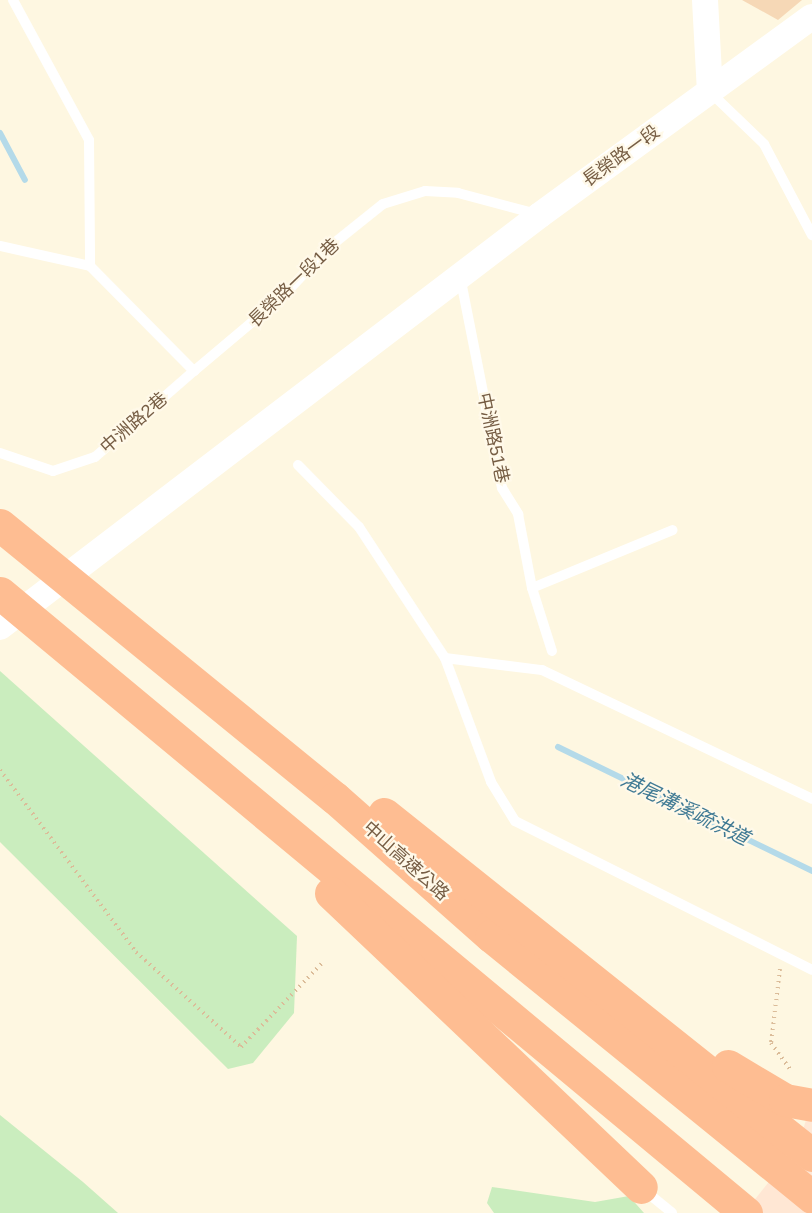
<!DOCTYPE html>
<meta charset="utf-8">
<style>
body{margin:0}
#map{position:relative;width:812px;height:1213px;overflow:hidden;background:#fef7e1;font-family:Arial,"Noto Sans TC",sans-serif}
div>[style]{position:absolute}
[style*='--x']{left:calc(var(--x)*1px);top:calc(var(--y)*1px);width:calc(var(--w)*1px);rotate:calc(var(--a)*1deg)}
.commercial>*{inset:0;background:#ffe7d4}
.green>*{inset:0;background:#caedbe}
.stream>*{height:6px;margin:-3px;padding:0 3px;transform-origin:3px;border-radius:3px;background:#b4dae9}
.building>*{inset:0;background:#f6d8b6}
.path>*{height:4px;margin-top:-2px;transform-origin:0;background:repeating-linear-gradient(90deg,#dbbc99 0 1.5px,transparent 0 6px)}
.service>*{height:10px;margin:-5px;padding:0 5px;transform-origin:5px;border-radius:5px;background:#fff}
.tertiary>*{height:26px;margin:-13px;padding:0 13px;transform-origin:13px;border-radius:13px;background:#fff}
.motorway>*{height:33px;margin:-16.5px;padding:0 16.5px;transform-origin:16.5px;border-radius:16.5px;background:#febd92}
span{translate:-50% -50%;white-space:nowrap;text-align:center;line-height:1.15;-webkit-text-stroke:4.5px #fff9e9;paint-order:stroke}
.street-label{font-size:18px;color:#775e45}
.water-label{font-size:20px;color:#407a94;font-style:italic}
</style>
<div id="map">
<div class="commercial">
<div style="clip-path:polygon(812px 1099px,812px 1213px,744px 1213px,799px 1144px)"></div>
</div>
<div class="green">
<div style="clip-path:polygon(0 671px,297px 936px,294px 1013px,253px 1063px,228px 1069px,0 842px)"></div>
<div style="clip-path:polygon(0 1115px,83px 1182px,118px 1213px,0 1213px)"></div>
<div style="clip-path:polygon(492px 1187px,595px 1202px,629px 1196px,644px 1213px,494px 1213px,487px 1203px)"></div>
</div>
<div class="stream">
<div style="--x:0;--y:133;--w:53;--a:62"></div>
<div style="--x:558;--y:747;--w:283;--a:26"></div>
</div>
<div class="building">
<div style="clip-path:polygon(742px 0,802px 0,778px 20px)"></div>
</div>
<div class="path">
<div style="--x:0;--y:770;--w:227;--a:53.2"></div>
<div style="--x:136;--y:952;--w:142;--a:42.1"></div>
<div style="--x:241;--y:1047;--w:118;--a:-46"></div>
<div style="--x:780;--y:969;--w:75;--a:96.9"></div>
<div style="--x:771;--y:1043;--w:34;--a:54"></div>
</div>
<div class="service">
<div style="--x:13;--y:0;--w:159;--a:61.5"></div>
<div style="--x:89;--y:140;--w:126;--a:89.5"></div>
<div style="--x:90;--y:266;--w:148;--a:45.3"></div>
<div style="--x:194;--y:371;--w:115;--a:-40.1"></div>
<div style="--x:282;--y:297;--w:67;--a:-46.8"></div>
<div style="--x:328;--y:248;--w:70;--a:-38.7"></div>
<div style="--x:383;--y:204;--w:44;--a:-17.2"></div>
<div style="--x:425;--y:191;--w:33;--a:3"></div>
<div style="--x:458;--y:193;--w:82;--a:14.9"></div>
<div style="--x:710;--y:92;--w:75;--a:43.9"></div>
<div style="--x:764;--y:144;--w:103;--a:62.2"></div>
<div style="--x:0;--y:246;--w:92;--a:12.5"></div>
<div style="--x:460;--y:276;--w:216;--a:78.8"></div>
<div style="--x:502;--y:488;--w:31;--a:58"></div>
<div style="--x:518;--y:514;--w:75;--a:79.3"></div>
<div style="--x:532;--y:588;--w:152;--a:-22.4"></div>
<div style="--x:0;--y:453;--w:56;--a:18.8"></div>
<div style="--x:53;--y:471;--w:44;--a:-18.4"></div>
<div style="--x:95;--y:457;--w:131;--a:-41"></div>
<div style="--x:298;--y:465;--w:87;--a:45.5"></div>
<div style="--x:359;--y:527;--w:157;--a:56.7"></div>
<div style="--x:445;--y:658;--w:132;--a:69.6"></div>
<div style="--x:491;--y:782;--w:46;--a:58.4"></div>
<div style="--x:515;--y:821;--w:332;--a:26.6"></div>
<div style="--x:532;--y:588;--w:66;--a:72.4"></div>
<div style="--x:445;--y:658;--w:98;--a:7.1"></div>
<div style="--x:542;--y:670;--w:299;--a:25.5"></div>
<div style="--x:644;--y:1190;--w:36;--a:39"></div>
</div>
<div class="tertiary">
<div style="--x:705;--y:0;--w:91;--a:86.9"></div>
<div style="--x:0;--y:627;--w:679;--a:-37.34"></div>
<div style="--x:540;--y:215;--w:336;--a:-36.1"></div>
</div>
<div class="motorway">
<div style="--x:0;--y:525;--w:432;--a:39.2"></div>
<div style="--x:335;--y:798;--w:208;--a:41.5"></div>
<div style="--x:491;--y:936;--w:414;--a:39.1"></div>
<div style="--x:0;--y:593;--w:970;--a:39.73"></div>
<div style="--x:384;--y:814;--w:547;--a:38.55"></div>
<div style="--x:331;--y:893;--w:427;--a:43.5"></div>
<div style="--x:728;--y:1066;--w:66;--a:30.8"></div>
<div style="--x:785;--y:1100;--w:27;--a:10"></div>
</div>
<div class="street-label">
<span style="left:621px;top:156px;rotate:-36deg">長榮路一段</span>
<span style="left:294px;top:283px;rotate:-44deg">長榮路一段1巷</span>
<span style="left:134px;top:423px;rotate:-41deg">中洲路2巷</span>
<span style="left:493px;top:438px;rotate:78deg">中洲路51巷</span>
<span style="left:406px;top:861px;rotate:42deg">中山高速公路</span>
</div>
<div class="water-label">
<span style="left:685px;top:809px;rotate:26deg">港尾溝溪疏洪道</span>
</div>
</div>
